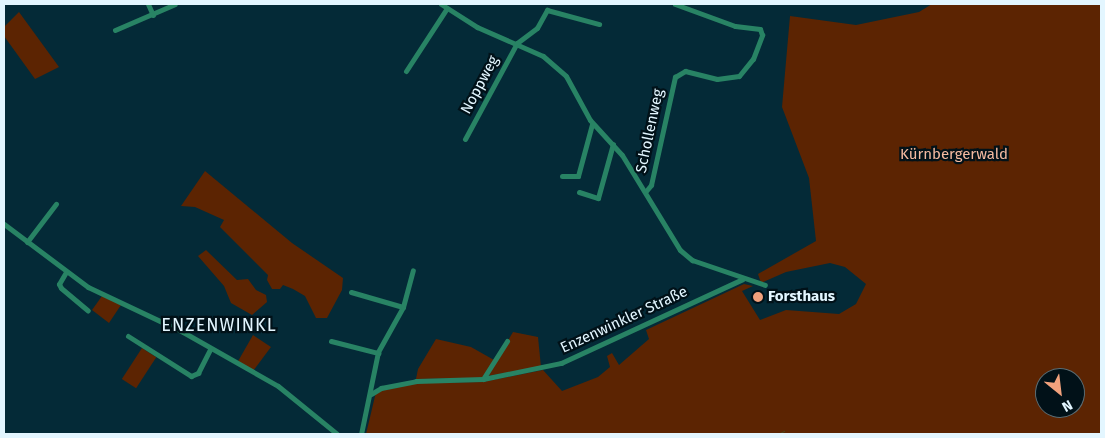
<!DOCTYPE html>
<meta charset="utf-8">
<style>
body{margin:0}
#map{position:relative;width:1105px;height:438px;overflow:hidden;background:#042a37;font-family:"Fira Sans",sans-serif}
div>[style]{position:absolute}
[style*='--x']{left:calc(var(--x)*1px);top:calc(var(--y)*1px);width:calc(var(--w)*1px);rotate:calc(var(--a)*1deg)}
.green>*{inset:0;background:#5c2402;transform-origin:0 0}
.stream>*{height:1px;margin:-0.5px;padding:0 0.5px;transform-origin:0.5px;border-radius:0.5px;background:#4a471b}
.street>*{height:5px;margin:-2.5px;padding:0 2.5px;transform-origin:2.5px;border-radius:2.5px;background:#288364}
.dots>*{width:14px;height:14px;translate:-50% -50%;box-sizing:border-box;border:2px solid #011118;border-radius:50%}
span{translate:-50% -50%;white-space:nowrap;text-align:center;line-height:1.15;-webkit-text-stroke:4.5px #011118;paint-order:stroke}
.street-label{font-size:15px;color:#e3f6ff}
.park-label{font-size:15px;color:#f3baa0}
.poi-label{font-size:15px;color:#e3f6ff;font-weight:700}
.left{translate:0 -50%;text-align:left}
.quarter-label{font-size:18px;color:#e3f6ff;letter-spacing:1px}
.frame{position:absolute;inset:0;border:5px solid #e3f6ff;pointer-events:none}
.north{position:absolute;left:1035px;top:368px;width:50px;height:50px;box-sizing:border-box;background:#011118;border:1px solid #5b6d74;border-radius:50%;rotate:151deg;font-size:14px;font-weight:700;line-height:20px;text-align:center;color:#e3f6ff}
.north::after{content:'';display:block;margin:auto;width:18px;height:22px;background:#f1a17c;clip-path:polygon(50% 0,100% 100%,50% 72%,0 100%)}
</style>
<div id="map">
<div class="green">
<div style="clip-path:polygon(evenodd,932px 4px,1101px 4px,1101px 434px,366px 434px,376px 392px,417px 383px,483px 382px,543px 370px,562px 391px,598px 377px,610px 367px,607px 356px,612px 353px,619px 365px,649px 339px,646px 330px,744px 284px,753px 286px,742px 291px,760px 320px,786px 310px,839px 314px,856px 304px,866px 284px,845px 267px,830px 263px,786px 272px,761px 283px,758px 274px,816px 241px,809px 178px,782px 107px,790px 16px,856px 25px,919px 12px,932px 4px,1045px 378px,1075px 378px,1075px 408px,1045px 408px,1045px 378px)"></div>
<div style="clip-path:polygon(19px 12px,59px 67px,35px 79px,4px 36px,4px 27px)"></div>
<div style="clip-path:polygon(205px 171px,292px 243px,343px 278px,342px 290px,327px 318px,316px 318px,305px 296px,293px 289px,283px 285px,280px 289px,272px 289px,267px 280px,268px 275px,220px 227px,224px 220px,195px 207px,181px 206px)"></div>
<div style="clip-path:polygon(206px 250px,237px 280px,248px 279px,256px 290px,266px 295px,267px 302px,252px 315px,231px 303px,224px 286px,198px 256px)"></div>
<div style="clip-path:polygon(102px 296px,121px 305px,109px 323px,92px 310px)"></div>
<div style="clip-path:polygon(513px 332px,538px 337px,541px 367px,487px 376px)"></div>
<div style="clip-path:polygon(253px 335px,271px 347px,253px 371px,237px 363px)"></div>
<div style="clip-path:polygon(436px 339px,471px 347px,494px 360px,483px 378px,416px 379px,418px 369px)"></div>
<div style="left:142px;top:348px;width:17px;height:37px;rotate:33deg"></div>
</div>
<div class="stream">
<div style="--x:778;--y:434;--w:7;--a:-27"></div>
</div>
<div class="street">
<div style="--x:148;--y:4;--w:12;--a:66"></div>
<div style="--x:441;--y:4;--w:43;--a:32.6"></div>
<div style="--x:477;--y:27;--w:72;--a:23.7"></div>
<div style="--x:543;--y:56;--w:30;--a:41"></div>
<div style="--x:566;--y:76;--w:50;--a:61.4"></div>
<div style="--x:590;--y:120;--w:47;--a:47.6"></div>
<div style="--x:622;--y:155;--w:111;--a:58.6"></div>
<div style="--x:680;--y:250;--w:16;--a:40"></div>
<div style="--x:692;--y:260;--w:77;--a:18.9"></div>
<div style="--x:115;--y:30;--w:65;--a:-23.4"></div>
<div style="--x:406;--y:71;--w:75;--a:-56.9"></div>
<div style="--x:465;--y:139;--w:109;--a:-61.6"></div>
<div style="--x:517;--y:43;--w:25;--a:-37"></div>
<div style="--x:537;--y:28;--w:21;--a:-61"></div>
<div style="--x:547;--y:10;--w:54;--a:15.1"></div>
<div style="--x:562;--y:176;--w:16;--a:0"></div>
<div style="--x:578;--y:176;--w:54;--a:-74.9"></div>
<div style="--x:646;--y:191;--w:8;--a:-50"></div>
<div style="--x:651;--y:185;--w:111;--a:-77.5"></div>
<div style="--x:675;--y:77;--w:12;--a:-31"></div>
<div style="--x:685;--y:71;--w:33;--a:14"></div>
<div style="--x:717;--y:79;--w:22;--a:-8"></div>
<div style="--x:739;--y:76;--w:22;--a:-51"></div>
<div style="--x:753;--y:59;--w:26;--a:-69"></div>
<div style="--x:762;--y:35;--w:6;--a:-108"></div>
<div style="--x:760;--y:29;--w:25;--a:-173"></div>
<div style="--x:735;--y:26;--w:64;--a:-159.9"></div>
<div style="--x:579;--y:192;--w:20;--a:18"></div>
<div style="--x:598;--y:198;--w:56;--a:-74.5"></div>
<div style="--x:4;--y:224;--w:105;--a:36.9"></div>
<div style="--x:88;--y:287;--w:105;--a:25.3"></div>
<div style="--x:183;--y:332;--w:109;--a:29.6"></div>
<div style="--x:278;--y:386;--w:76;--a:39.1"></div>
<div style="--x:27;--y:242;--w:48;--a:-52.7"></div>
<div style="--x:66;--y:272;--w:14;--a:120"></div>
<div style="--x:59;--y:284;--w:4;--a:63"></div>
<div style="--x:61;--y:288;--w:35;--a:40"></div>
<div style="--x:351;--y:292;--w:54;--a:16.1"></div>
<div style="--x:403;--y:307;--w:51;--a:119.1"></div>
<div style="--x:378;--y:352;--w:84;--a:101.7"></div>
<div style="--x:403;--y:307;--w:38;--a:-75"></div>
<div style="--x:128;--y:336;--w:75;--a:32.4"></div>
<div style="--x:191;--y:376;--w:8;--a:-23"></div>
<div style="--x:198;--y:373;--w:27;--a:-63"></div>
<div style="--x:331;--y:341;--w:49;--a:14.3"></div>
<div style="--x:483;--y:379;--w:45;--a:-57.7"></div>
<div style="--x:371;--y:394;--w:12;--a:-31"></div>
<div style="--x:381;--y:388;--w:36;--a:-11"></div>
<div style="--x:416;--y:381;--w:67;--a:-1.7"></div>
<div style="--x:483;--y:379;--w:80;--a:-11.6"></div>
<div style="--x:561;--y:363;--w:200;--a:-24.8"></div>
</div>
<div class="dots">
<div style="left:758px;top:297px;background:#f1a17c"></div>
</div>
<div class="street-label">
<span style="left:480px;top:85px;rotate:-62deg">Noppweg</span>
<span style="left:650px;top:131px;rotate:-78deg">Schollenweg</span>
<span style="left:624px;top:320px;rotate:-25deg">Enzenwinkler Straße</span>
</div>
<div class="park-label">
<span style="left:954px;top:155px">Kürnbergerwald</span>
</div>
<div class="poi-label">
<span class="left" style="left:768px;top:297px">Forsthaus</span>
</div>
<div class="quarter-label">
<span style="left:219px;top:325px">ENZENWINKL</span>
</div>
<div class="frame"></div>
<div class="north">N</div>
</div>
